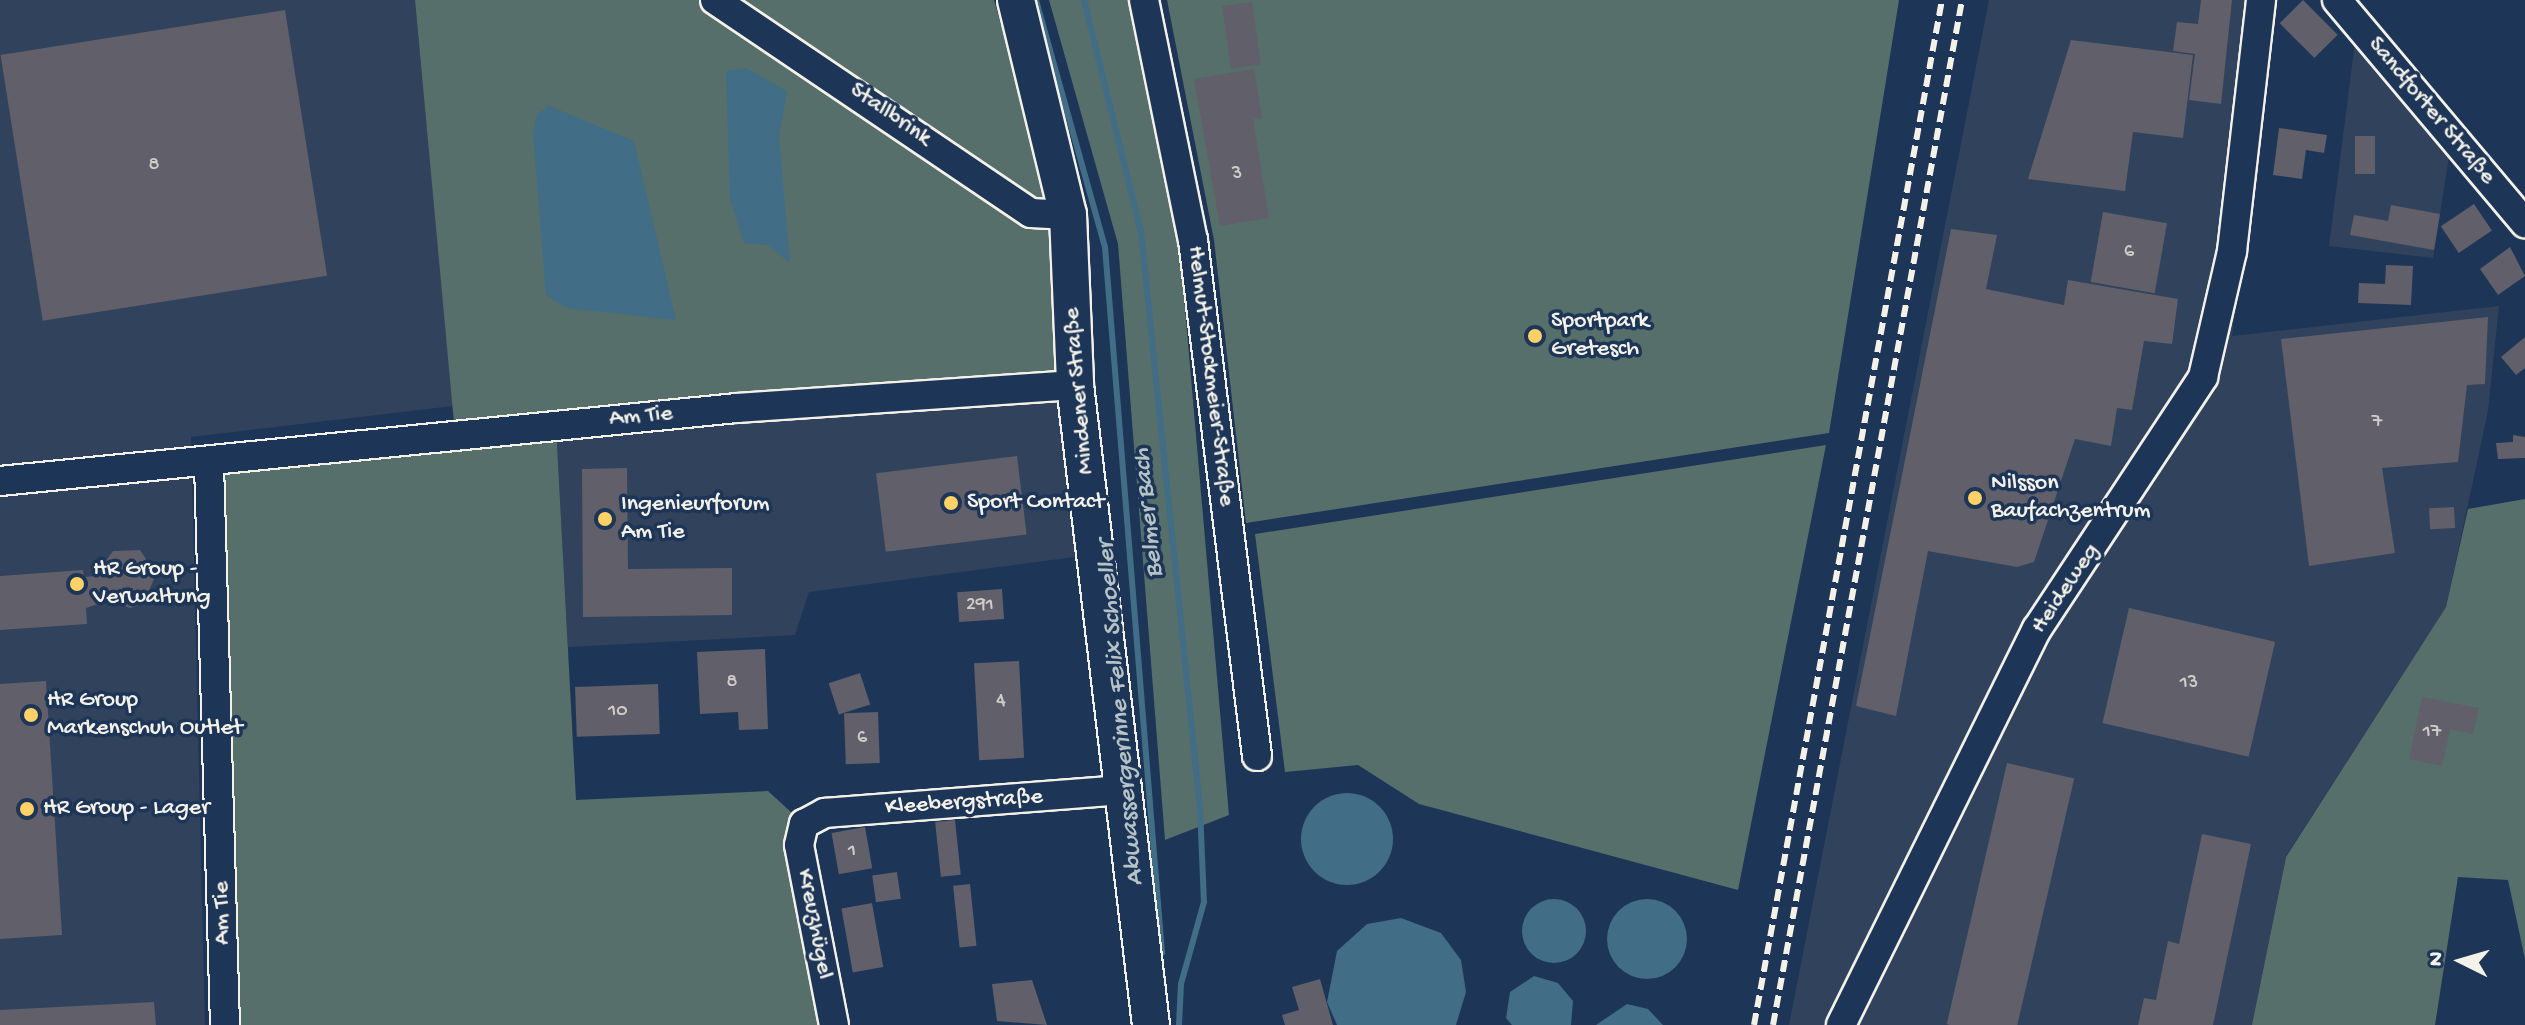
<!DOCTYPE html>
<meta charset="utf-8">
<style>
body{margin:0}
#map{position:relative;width:2525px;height:1025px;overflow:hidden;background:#1d3557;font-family:"Gochi Hand",sans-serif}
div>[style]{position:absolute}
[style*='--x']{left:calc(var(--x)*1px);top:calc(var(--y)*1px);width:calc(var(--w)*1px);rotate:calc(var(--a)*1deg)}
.built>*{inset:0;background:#31425d}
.green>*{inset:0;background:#566f6b}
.water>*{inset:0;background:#416d86}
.round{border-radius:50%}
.stream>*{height:6px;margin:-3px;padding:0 3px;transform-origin:3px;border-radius:3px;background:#416d86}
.building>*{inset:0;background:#605f6a;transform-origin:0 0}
.roads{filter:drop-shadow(2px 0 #f4f1e8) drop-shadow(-2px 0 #f4f1e8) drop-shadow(0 2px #f4f1e8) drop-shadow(0 -2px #f4f1e8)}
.minor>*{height:28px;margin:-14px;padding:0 14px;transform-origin:14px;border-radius:14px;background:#1d3557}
.major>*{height:36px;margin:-18px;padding:0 18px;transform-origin:18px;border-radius:18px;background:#1d3557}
.rail>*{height:6px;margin-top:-3px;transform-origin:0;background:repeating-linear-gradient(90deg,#f4f1e8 0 12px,transparent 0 18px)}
.dots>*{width:22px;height:22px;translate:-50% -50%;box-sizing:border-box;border:4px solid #1d3557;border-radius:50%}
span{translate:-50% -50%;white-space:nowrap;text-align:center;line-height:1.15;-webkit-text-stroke:7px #1d3557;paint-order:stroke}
.number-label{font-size:20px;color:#cfccc8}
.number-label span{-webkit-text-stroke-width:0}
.street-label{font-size:24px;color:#f4f1e8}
.poi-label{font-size:24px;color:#f4f1e8}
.left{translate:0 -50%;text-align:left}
.water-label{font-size:26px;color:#b5c3c6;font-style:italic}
.north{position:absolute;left:2421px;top:921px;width:80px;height:80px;-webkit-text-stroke:6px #1d3557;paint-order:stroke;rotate:275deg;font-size:22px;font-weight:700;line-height:32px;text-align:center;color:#f4f1e8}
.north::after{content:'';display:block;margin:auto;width:28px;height:36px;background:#f4f1e8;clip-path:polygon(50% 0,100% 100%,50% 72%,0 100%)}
</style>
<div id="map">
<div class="built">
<div style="clip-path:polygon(0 0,415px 0,453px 406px,191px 437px,205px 1025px,0 1025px)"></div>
<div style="clip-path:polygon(1989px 0,2270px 0,2232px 336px,2499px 306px,2488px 411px,2446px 607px,2286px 856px,2252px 1025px,1789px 1025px)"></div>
<div style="clip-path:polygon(2355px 42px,2449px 157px,2433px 258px,2329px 246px)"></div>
<div style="clip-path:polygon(1075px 385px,1097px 554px,809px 592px,795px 635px,568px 647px,556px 425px)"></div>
</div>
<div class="green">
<div style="clip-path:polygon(415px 0,994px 0,1001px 25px,1022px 21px,1075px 385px,556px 425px,576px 800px,768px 791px,804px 824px,834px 1025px,224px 1025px,209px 464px,455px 434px)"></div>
<div style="clip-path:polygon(1049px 0,1128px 0,1180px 251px,1229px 815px,1165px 840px,1118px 244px)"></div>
<div style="clip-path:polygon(1167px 0,1899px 0,1829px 433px,1246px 523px,1214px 240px)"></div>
<div style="clip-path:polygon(1826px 445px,1738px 890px,1419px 804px,1358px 765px,1285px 772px,1255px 534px)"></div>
<div style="clip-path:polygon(2525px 499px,2525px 959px,2508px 880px,2458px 877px,2435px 1025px,2252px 1025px,2286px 857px,2446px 607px,2468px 509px)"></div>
</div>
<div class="water">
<div style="clip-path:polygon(746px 68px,787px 91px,779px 138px,790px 263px,768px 245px,744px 243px,730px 199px,726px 71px)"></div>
<div style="clip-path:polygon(549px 106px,634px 141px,676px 320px,567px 308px,546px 295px,533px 132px,537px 114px)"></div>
<div class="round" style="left:1301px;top:793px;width:92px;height:92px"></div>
<div class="round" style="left:1522px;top:899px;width:64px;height:64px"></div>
<div class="round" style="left:1607px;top:899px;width:80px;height:80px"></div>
<div style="clip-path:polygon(1401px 918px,1441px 933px,1461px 960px,1466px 992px,1456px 1025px,1337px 1025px,1327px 1002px,1337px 951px,1367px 924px)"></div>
<div style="clip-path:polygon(1534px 976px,1558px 983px,1573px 1001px,1571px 1025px,1512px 1025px,1506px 1018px,1510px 992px)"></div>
<div style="clip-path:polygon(1627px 1004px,1648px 1009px,1663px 1025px,1596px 1025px)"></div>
</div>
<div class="stream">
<div style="--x:1036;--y:0;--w:256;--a:74.4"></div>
<div style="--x:1105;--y:247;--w:708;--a:85.38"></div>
<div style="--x:1084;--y:0;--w:239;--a:76.2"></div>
<div style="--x:1141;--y:232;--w:579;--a:84.15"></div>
<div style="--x:1200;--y:808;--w:94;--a:87.6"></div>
<div style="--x:1204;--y:902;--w:85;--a:105.7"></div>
<div style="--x:1181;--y:984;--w:41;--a:92.8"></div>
</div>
<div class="building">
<div style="clip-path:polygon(2201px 0,2232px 0,2221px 104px,2189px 100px,2195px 54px,2173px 51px,2177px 22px,2198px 24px)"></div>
<div style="left:2303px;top:0;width:49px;height:33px;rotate:45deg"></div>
<div style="left:1252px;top:2px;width:63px;height:30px;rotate:82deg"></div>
<div style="left:285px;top:10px;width:269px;height:288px;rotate:81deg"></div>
<div style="clip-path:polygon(2071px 40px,2193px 55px,2183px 138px,2133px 132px,2125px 191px,2028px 179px)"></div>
<div style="clip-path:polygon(1254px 69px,1262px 118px,1253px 119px,1269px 218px,1220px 226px,1194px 79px)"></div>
<div style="clip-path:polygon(2279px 128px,2327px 135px,2324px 153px,2306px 150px,2302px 179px,2273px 175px)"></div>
<div style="left:2355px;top:136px;width:20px;height:38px"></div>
<div style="left:2474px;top:204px;width:32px;height:40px;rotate:56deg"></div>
<div style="clip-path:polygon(2391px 205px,2440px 214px,2434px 250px,2350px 235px,2354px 215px,2388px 221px)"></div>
<div style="left:2103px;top:212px;width:65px;height:71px;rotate:10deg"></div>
<div style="clip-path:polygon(1951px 229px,1997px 235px,1986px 289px,2064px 305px,2068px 280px,2178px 299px,2172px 344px,2144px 341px,2132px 410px,2117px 408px,2111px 446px,2075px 439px,2034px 562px,2017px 567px,1928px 551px,1896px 716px,1856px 706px)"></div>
<div style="clip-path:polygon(2510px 247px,2525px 276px,2498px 295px,2480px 269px)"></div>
<div style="clip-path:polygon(2386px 265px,2413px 266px,2411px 305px,2358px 303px,2359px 283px,2385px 284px)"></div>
<div style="clip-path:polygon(2488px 317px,2485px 384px,2467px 385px,2458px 462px,2382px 468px,2395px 553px,2309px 566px,2281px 339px)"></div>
<div style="clip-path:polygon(2525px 337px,2525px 368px,2516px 375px,2501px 357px)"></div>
<div style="clip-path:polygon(2513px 435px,2525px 437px,2525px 458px,2498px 459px,2496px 443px,2513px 442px)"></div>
<div style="left:1017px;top:456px;width:79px;height:142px;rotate:83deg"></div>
<div style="clip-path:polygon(627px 468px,628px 569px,732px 568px,732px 615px,583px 617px,582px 469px)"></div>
<div style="left:2454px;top:507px;width:21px;height:25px;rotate:87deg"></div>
<div style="clip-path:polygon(140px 550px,156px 574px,144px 603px,130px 608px,110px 600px,86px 608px,87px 624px,0 630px,0 576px,83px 570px,84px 577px,95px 576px,113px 551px)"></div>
<div style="left:1002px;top:589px;width:30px;height:45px;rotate:86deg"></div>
<div style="left:2129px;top:608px;width:150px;height:118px;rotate:13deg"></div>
<div style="clip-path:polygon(765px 649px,768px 729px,739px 730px,738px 712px,700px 714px,697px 652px)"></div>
<div style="left:1019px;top:661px;width:97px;height:45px;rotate:87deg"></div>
<div style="left:860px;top:673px;width:33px;height:33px;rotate:72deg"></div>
<div style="clip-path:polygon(46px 681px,62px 935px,0 939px,0 684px)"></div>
<div style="left:658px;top:684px;width:50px;height:83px;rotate:88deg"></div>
<div style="clip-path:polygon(2422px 697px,2479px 708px,2473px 734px,2450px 729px,2442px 766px,2409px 759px)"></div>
<div style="left:878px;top:712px;width:51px;height:34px;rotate:88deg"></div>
<div style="left:2007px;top:763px;width:69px;height:268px;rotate:13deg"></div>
<div style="left:955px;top:820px;width:55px;height:20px;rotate:84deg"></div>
<div style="left:865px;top:827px;width:42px;height:34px;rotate:80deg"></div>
<div style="clip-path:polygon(2202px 834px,2251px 844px,2213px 1025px,2138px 1025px,2144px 998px,2156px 1000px,2168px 941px,2179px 944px)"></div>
<div style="left:897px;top:872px;width:27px;height:25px;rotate:82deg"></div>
<div style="left:970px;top:884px;width:62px;height:17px;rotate:84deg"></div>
<div style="left:872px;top:903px;width:65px;height:31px;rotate:80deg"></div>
<div style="clip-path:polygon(1320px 979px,1333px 1025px,1285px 1025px,1282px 1015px,1299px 1010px,1292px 987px)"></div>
<div style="clip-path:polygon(1032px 980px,1047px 1025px,997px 1021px,992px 984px)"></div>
<div style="clip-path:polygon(154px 1002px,156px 1025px,0 1025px,0 1010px)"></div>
</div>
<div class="roads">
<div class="minor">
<div style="--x:715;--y:0;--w:381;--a:34"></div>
<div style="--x:1031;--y:213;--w:37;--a:3"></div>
<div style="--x:1144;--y:0;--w:245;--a:78.5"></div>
<div style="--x:1193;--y:240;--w:520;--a:82.93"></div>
<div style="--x:2337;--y:0;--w:292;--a:49.9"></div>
<div style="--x:209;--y:464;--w:561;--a:88.37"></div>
<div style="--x:0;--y:481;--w:740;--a:-5.66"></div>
<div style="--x:736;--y:408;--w:340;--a:-3.9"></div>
<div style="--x:834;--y:1025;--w:183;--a:-101"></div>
<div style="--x:799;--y:845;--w:22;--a:-77"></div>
<div style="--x:804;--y:824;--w:24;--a:-28"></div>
<div style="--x:825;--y:813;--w:301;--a:-4.4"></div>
<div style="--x:1841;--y:1025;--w:442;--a:-63.7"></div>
<div style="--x:2037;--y:629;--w:302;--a:-56.6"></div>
<div style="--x:2203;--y:377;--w:129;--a:-77"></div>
<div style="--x:2232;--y:251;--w:253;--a:-83.4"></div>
</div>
<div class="major">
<div style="--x:1016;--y:0;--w:221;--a:76.4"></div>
<div style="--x:1068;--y:215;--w:170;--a:87.6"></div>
<div style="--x:1075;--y:385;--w:644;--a:83.23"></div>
</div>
</div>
<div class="rail">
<div style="--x:1754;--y:1025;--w:1042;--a:-79.61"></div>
<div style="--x:1773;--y:1025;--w:1042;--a:-79.55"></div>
</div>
<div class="dots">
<div style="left:1535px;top:336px;background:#ffd166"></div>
<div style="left:1975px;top:498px;background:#ffd166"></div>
<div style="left:951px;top:503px;background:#ffd166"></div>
<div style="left:605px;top:519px;background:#ffd166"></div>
<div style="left:77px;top:584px;background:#ffd166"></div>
<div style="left:31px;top:715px;background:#ffd166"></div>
<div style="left:27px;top:809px;background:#ffd166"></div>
</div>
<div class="number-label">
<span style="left:154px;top:165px">8</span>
<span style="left:1237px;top:174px">3</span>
<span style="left:2129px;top:252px">6</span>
<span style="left:2377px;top:422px">7</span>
<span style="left:980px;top:605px">291</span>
<span style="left:732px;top:682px">8</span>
<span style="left:2189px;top:683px">13</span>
<span style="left:1001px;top:701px">4</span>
<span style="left:618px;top:711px">10</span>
<span style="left:2432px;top:732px">17</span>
<span style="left:862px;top:738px">6</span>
<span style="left:852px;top:851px">1</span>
</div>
<div class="street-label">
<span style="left:2431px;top:111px;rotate:50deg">Sandforter Straße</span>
<span style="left:890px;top:115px;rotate:35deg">Stallbrink</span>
<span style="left:1210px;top:376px;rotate:83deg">Helmut-Stockmeier-Straße</span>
<span style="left:1080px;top:391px;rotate:-95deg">Mindener Straße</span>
<span style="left:641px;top:417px;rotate:-5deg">Am Tie</span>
<span style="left:2066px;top:589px;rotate:-56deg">Heideweg</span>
<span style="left:964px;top:803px;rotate:-4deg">Kleebergstraße</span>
<span style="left:223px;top:913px;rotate:-91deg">Am Tie</span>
<span style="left:814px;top:924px;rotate:79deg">Kreuzhügel</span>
</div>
<div class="poi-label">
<span class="left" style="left:1551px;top:336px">Sportpark<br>Gretesch</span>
<span class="left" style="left:1991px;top:498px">Nilsson<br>Baufachzentrum</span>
<span class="left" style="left:967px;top:503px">Sport Contact</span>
<span class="left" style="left:621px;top:519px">Ingenieurforum<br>Am Tie</span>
<span class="left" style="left:93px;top:584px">HR Group -<br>Verwaltung</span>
<span class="left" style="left:47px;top:715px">HR Group<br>Markenschuh Outlet</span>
<span class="left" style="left:43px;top:809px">HR Group - Lager</span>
</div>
<div class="water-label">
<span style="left:1150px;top:513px;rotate:-96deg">Belmer Bach</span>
<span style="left:1122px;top:713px;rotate:-95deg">Abwassergerinne Felix Schoeller</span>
</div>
<div class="north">N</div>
</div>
